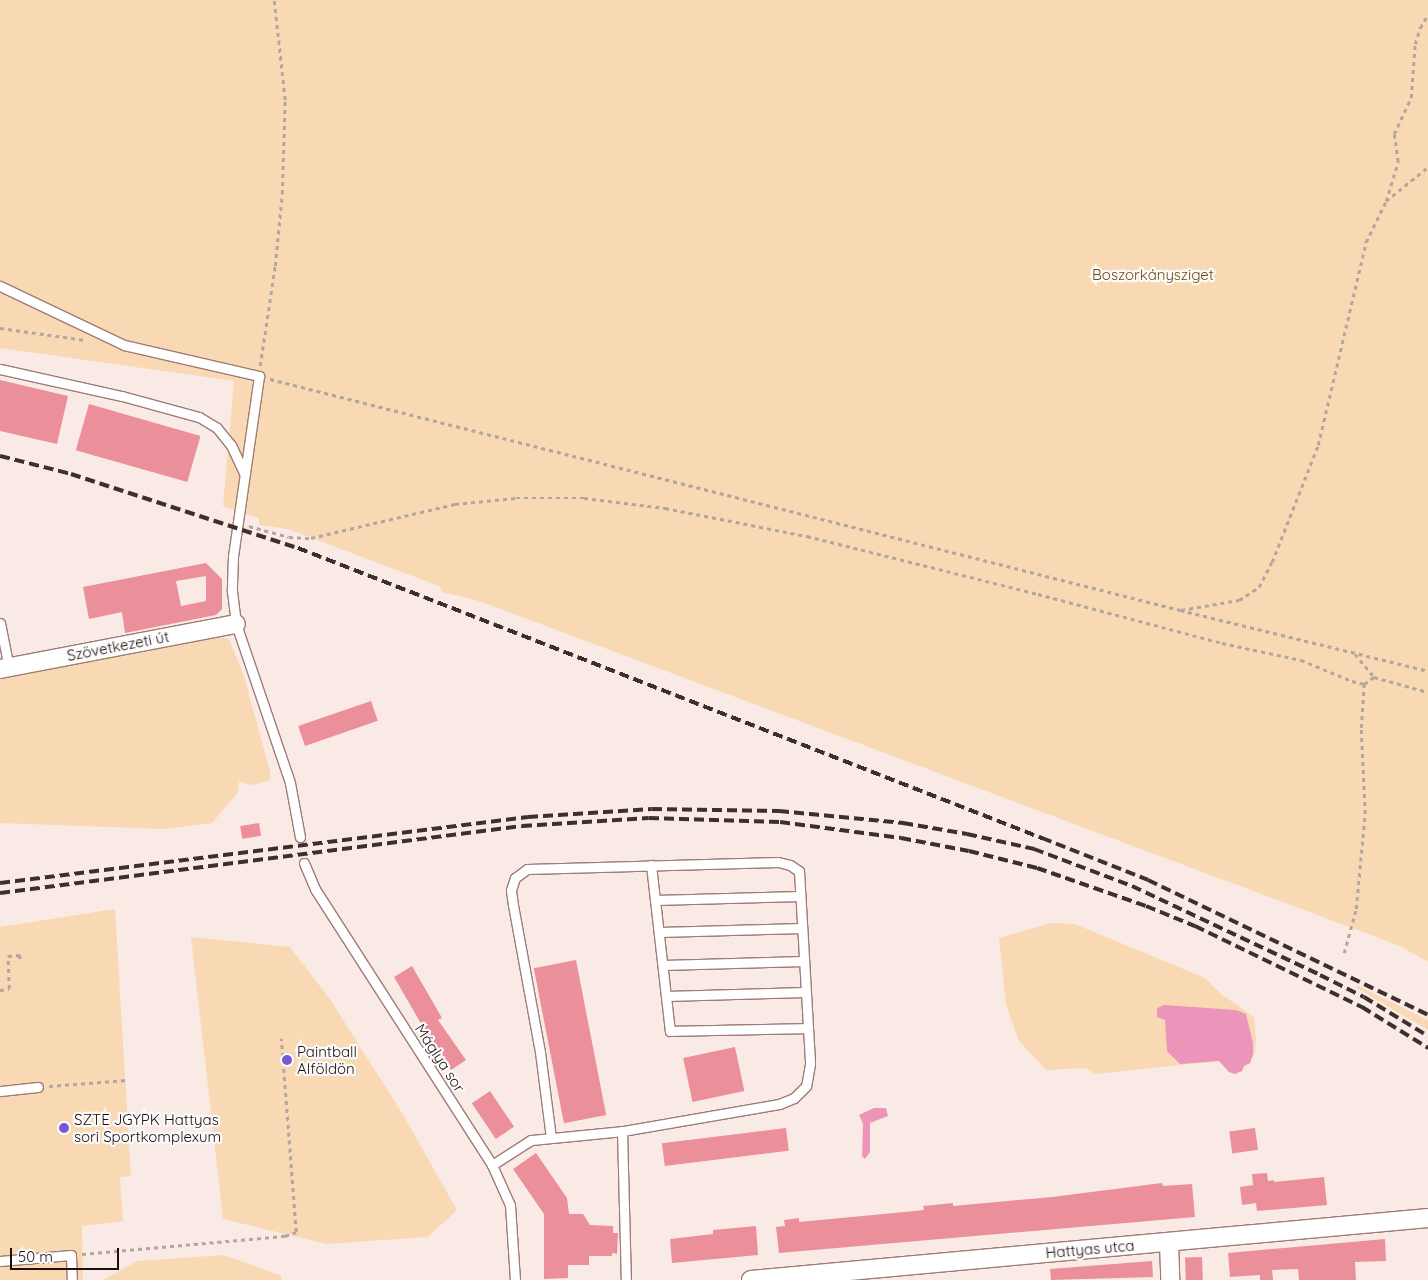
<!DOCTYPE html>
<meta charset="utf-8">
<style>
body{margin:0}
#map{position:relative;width:1428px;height:1280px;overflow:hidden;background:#faeae6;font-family:Quicksand,sans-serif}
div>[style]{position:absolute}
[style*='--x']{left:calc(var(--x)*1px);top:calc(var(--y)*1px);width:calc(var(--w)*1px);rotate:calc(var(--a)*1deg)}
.green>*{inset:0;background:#f9d9b3}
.water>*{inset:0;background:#eb95ba}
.building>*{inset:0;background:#eb8f9a;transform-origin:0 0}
.path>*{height:2.5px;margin-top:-1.25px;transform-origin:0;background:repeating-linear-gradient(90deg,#b4a5a1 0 4px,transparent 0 8px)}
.roads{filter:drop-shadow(1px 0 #a07b74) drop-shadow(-1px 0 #a07b74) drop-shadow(0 1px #a07b74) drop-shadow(0 -1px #a07b74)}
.service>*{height:9px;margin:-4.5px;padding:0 4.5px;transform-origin:4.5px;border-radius:4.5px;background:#fff}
.minor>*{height:18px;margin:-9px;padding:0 9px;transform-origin:9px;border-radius:9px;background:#fff}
.rail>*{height:4px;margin-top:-2px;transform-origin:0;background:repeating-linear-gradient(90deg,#3d2f2c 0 10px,transparent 0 15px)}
.dots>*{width:14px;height:14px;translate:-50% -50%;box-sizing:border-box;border:2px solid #fbfbfb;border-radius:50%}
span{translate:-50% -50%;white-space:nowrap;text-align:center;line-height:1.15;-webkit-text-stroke:4.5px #fbfbfb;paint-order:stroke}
.park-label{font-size:15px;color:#6f4a12}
.street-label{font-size:15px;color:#1c0f0c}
.poi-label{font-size:15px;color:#1c0f0c}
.left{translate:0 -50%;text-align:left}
.scale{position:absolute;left:10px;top:1248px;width:109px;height:22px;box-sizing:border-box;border:2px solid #1c0f0c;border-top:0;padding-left:6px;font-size:15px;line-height:18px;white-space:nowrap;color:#1c0f0c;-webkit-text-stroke:4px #fbfbfb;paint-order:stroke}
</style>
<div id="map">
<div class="green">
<div style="clip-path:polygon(0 0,1428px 0,1428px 962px,1400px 946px,479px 601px,442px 592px,439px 586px,288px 529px,259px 525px,259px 518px,223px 506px,234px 381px,0 348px)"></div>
<div style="clip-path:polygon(212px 636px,229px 639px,243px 673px,270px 771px,270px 780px,253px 785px,239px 782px,237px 794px,212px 823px,165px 829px,0 823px,0 679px)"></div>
<div style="clip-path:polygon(115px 909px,131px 1176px,120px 1177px,123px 1221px,82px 1226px,83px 1280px,0 1280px,0 927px)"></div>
<div style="clip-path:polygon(1051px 923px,1075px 924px,1205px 978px,1221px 994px,1254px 1017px,1256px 1040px,1255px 1052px,1250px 1063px,1244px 1066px,1242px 1071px,1235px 1074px,1229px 1072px,1219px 1061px,1095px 1074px,1085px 1068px,1046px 1070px,1019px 1041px,1006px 1005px,999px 938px)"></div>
<div style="clip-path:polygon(191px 937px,290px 947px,332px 1002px,405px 1118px,457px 1210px,428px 1237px,326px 1244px,223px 1219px)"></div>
<div style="clip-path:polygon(1358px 986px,1428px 1020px,1428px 1030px,1355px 987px)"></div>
<div style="clip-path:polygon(224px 1255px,282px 1276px,281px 1280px,103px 1280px,137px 1261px)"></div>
</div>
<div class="water">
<div style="clip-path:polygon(1164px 1005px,1236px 1010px,1246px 1014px,1253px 1043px,1253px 1054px,1250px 1063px,1244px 1066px,1242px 1071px,1235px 1074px,1229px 1072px,1219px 1061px,1180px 1064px,1167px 1051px,1165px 1020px,1157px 1017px,1157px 1008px)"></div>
<div style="clip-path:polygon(874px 1108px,886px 1108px,888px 1116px,870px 1123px,870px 1152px,865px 1159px,862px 1156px,863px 1124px,859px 1115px)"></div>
</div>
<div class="building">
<div style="clip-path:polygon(0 380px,68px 396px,57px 444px,0 431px)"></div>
<div style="left:89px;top:404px;width:116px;height:48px;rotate:16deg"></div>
<div style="clip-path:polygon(evenodd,206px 563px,222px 579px,222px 609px,216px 615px,125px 633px,122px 612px,89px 619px,83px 587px,206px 563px,206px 576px,206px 601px,181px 606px,176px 581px,206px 576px)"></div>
<div style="left:371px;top:701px;width:21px;height:77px;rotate:71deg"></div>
<div style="left:259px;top:823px;width:13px;height:19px;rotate:81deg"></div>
<div style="left:576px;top:960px;width:158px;height:43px;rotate:79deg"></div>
<div style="clip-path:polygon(412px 966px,442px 1018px,438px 1020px,466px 1060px,451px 1070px,430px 1039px,394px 977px)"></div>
<div style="left:735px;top:1047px;width:45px;height:53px;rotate:78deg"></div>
<div style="left:490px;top:1091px;width:43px;height:22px;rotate:56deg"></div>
<div style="left:786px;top:1128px;width:23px;height:125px;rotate:83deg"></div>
<div style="left:1255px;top:1128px;width:22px;height:26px;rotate:82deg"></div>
<div style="clip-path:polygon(536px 1153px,567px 1198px,569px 1214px,583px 1214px,590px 1225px,613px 1226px,613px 1233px,618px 1233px,617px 1254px,612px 1253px,612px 1256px,589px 1256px,589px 1265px,568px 1265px,568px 1278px,544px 1279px,544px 1214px,513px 1169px)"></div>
<div style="clip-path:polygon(1267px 1173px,1268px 1181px,1274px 1180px,1274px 1182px,1324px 1177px,1327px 1205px,1257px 1211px,1256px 1203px,1242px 1205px,1240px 1187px,1253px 1185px,1252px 1174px)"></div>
<div style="clip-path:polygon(1162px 1183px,1163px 1186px,1192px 1184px,1195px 1217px,779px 1253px,776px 1227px,785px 1226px,784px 1220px,799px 1218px,799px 1222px,894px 1213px,924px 1210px,923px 1206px,953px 1203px,953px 1206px,1052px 1197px)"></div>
<div style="clip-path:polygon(756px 1226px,758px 1255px,672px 1263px,670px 1239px,713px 1234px,713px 1230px)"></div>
<div style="clip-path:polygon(1385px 1239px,1386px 1261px,1355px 1262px,1356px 1280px,1299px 1280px,1298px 1269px,1272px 1270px,1273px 1280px,1260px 1280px,1260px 1275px,1230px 1277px,1228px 1253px)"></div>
<div style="left:1202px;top:1257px;width:23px;height:17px;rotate:88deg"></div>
<div style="clip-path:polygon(1152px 1261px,1153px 1277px,1051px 1280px,1050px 1269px)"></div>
</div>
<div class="path">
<div style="--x:1386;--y:201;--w:41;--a:-72.9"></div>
<div style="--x:1398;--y:162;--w:28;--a:-98"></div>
<div style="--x:1394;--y:134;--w:40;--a:-65"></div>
<div style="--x:1411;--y:98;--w:54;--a:-85.8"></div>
<div style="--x:1415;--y:44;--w:17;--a:-73"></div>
<div style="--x:1420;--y:28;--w:16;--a:-60"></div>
<div style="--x:0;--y:328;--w:86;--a:8"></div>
<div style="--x:260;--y:366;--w:101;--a:-81.5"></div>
<div style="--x:275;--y:266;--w:72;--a:-84.4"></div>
<div style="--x:282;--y:194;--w:94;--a:-88.2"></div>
<div style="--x:285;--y:100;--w:101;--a:-96.3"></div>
<div style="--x:270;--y:379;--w:939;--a:14.24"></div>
<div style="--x:1180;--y:610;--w:255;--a:13.8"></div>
<div style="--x:249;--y:526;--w:41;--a:15.4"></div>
<div style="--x:289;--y:537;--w:22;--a:3"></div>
<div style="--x:311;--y:538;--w:148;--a:-13.3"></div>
<div style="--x:455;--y:504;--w:61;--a:-5.6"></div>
<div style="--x:516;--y:498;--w:68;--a:0"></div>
<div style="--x:584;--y:498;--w:82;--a:7"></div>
<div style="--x:665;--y:508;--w:145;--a:11.2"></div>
<div style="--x:807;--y:536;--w:238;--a:14.1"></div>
<div style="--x:1038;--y:594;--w:190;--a:14.9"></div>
<div style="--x:1222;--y:643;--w:81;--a:12.1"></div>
<div style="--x:1301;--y:660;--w:55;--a:22.4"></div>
<div style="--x:1352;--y:681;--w:12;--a:14"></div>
<div style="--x:1364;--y:684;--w:12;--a:-35"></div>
<div style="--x:1181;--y:610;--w:59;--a:-9.8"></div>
<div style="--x:1239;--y:600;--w:24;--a:-33"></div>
<div style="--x:1259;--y:587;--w:28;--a:-63"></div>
<div style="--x:1272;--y:562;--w:126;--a:-68.5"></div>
<div style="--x:1318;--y:445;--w:209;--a:-76.7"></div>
<div style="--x:1366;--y:242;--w:46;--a:-64"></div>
<div style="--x:1386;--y:201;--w:54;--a:-39"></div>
<div style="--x:1355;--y:654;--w:30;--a:50"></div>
<div style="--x:1374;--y:677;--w:56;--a:15.5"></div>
<div style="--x:1344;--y:953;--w:46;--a:-74.7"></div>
<div style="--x:1356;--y:909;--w:95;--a:-84.6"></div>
<div style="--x:1365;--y:814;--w:86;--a:-92.7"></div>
<div style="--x:1361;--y:728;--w:44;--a:-86.1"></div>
<div style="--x:0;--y:990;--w:9;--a:-6"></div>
<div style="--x:9;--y:989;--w:33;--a:-92"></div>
<div style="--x:8;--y:956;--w:12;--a:-5"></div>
<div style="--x:20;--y:955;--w:6;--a:90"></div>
<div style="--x:49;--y:1086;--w:78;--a:-4.4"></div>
<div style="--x:82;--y:1254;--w:204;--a:-5.1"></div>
<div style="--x:285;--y:1236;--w:12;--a:-20"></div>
<div style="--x:296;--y:1232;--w:194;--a:-94.4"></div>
</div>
<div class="roads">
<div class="service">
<div style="--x:0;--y:286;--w:137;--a:25.4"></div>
<div style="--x:124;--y:345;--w:139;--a:12.9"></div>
<div style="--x:259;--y:376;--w:182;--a:98.2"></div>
<div style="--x:233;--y:556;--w:35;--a:92"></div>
<div style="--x:232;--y:591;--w:33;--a:83"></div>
<div style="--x:236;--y:624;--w:168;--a:71.2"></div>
<div style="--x:290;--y:783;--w:55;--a:79.5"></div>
<div style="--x:0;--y:369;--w:125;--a:12.5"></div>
<div style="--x:122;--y:396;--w:80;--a:15.3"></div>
<div style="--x:199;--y:417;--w:21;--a:31"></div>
<div style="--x:217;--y:428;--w:22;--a:51"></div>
<div style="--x:231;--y:445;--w:31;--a:65"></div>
<div style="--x:0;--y:623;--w:46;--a:78.7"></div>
<div style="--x:304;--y:863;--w:28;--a:67"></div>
<div style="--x:315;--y:889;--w:328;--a:57.3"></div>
<div style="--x:492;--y:1165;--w:44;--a:65.8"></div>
<div style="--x:510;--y:1205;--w:75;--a:86.2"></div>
<div style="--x:651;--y:865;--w:167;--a:83.5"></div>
<div style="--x:670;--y:1031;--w:138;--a:-1.2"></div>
<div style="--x:655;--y:900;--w:145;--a:-1.6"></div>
<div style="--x:659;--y:932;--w:143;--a:-1.6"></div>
<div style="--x:663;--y:965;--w:141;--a:-1.6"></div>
<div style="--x:666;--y:996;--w:139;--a:-1.6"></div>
<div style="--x:0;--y:1091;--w:38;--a:-6"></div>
<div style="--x:551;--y:1138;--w:87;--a:-97.3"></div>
<div style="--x:540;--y:1052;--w:149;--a:-100.4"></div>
<div style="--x:513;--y:905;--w:15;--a:-98"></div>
<div style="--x:511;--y:890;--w:13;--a:-72"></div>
<div style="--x:515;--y:878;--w:15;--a:-37"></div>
<div style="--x:527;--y:869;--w:251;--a:-1.6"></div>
<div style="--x:778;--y:862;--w:12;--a:14"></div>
<div style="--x:790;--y:865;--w:11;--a:34"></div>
<div style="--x:799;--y:871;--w:193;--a:86.7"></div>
<div style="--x:810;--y:1064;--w:22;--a:100"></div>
<div style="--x:806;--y:1086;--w:17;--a:135"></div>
<div style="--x:794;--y:1098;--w:16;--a:158"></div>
<div style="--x:779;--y:1104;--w:159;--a:170.2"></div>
<div style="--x:622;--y:1131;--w:149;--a:88.5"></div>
<div style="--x:492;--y:1165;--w:46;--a:-32.7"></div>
<div style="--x:531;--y:1140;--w:91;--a:-5.6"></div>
<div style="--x:0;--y:1261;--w:71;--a:-4.8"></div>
<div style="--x:71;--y:1255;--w:25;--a:88"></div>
</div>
<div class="minor">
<div style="--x:0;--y:669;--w:240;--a:-10.8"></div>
<div style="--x:1169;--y:1242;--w:38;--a:88"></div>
<div style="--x:751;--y:1280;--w:680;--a:-5.23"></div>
</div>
</div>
<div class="rail">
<div style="--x:0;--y:456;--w:73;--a:14.2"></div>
<div style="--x:71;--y:474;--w:239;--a:18.1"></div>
<div style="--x:298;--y:548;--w:799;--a:21.3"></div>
<div style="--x:1042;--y:838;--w:114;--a:21.6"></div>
<div style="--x:1148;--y:880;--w:311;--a:25.7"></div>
<div style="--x:0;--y:883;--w:532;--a:-7.13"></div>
<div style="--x:528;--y:817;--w:124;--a:-3.7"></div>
<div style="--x:652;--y:809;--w:127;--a:0.9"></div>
<div style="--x:779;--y:811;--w:125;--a:5.5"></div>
<div style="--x:903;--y:823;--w:65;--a:9.8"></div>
<div style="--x:967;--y:834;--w:69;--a:12.6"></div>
<div style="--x:1034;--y:849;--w:105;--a:20.7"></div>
<div style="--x:1132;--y:886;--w:208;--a:25.3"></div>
<div style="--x:1320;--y:975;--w:49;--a:26.6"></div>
<div style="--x:1364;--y:997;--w:75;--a:31.4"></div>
<div style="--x:0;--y:893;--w:526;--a:-7.31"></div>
<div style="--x:522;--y:826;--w:127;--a:-3.6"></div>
<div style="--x:649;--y:818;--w:131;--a:1.7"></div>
<div style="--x:780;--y:822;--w:122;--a:7.5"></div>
<div style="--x:901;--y:838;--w:69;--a:10.8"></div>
<div style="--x:969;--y:851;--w:70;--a:14"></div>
<div style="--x:1037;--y:868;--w:115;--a:19.2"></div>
<div style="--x:1146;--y:906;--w:53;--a:22.2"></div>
<div style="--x:1195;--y:926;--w:186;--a:25.9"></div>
<div style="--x:1362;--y:1007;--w:78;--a:31.8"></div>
</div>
<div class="dots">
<div style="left:287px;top:1060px;background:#7957d1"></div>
<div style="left:64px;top:1128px;background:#7957d1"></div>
</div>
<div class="park-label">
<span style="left:1153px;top:275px">Boszorkánysziget</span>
</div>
<div class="street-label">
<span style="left:118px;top:646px;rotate:-11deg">Szövetkezeti út</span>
<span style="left:440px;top:1058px;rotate:57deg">Máglya sor</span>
<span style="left:1090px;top:1249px;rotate:-5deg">Hattyas utca</span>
</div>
<div class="poi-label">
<span class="left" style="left:297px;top:1060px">Paintball<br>Alföldön</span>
<span class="left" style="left:74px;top:1128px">SZTE JGYPK Hattyas<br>sori Sportkomplexum</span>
</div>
<div class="scale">50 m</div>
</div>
